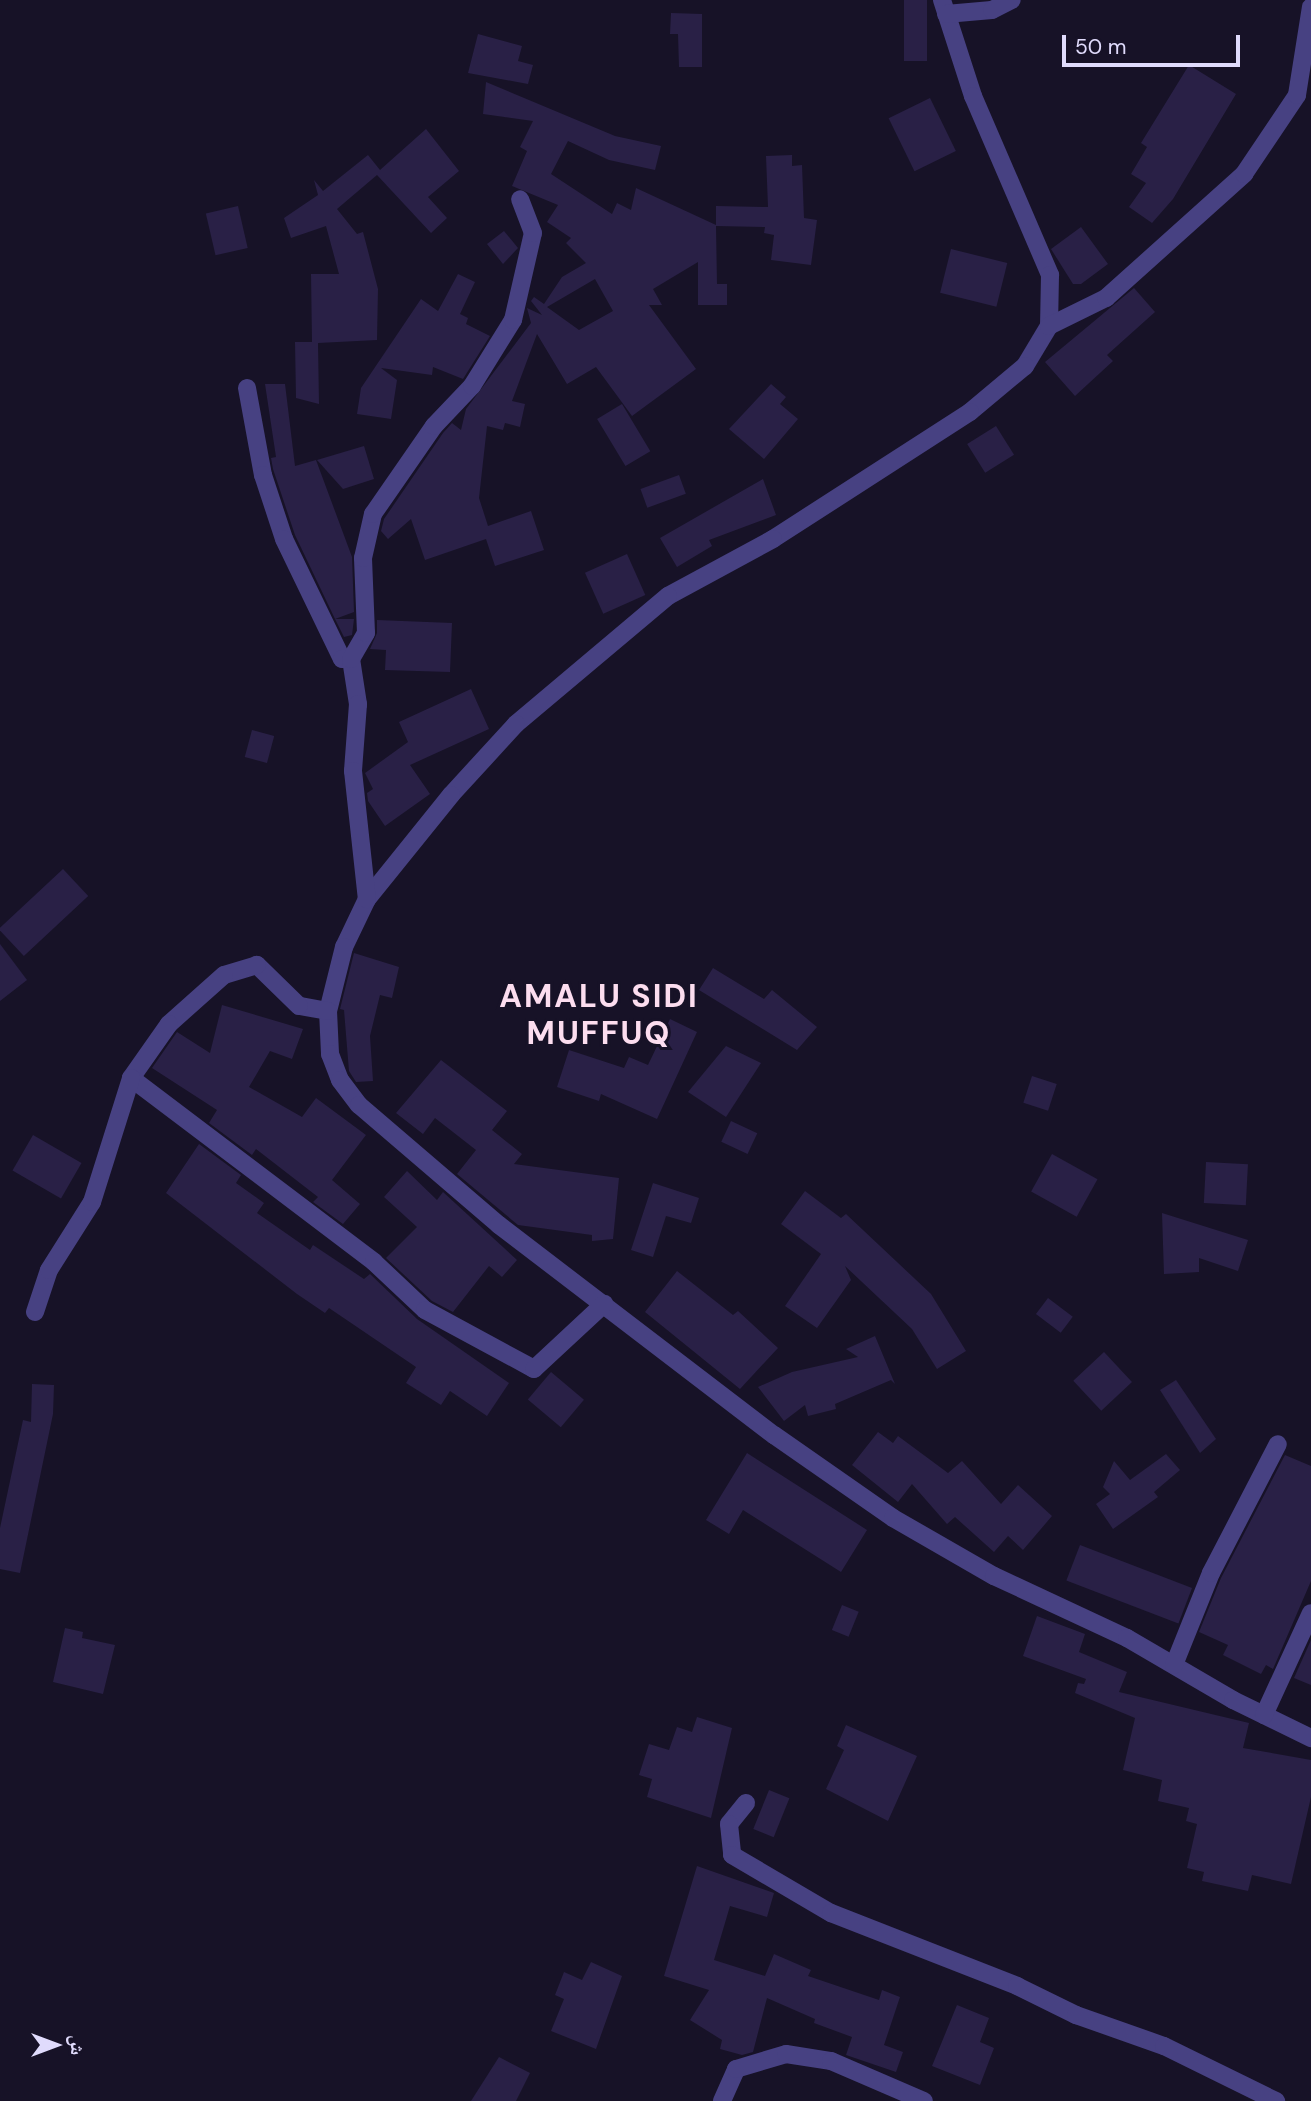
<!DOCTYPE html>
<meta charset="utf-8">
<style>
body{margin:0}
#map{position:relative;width:1311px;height:2101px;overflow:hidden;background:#171227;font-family:"DM Sans","Noto Naskh Arabic",sans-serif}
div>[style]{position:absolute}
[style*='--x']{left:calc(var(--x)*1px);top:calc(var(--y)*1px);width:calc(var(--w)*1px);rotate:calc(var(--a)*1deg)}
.building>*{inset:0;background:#292046;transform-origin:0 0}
.minor>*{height:18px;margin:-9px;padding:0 9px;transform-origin:9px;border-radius:9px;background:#474182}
span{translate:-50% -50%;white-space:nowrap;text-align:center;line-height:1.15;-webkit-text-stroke:6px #171227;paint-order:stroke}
.district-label{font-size:32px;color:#fcddef;font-weight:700;letter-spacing:2px}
.north{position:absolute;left:21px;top:2010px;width:70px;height:70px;-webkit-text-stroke:5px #171227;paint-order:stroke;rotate:90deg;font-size:19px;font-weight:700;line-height:28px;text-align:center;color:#e0dbfc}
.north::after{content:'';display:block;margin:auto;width:24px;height:32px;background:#e0dbfc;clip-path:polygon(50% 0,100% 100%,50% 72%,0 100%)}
.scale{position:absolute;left:1062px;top:35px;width:178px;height:32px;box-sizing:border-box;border:4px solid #e0dbfc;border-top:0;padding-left:9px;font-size:21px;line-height:24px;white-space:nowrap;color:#e0dbfc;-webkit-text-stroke:5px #171227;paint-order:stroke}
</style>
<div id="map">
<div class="building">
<div style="left:904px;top:0;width:23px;height:61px"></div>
<div style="clip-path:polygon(671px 13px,702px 14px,702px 67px,679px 67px,678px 34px,670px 34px)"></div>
<div style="clip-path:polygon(478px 34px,522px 46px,518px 61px,533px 65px,528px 84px,468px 73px)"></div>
<div style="clip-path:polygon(1189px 65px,1236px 94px,1173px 199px,1152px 223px,1129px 207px,1146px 183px,1131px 174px,1147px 147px,1141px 143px)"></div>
<div style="clip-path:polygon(evenodd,486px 82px,615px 136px,661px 146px,655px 170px,609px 160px,568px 141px,551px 174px,612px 214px,617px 203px,631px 210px,636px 188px,716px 225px,716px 206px,768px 207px,766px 156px,792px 155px,792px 166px,802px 165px,804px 218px,817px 220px,811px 265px,771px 260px,774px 235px,764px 233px,765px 227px,716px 226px,717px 284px,727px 284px,727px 305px,698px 305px,698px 262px,653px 289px,662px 305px,649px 305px,696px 369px,632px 416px,596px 367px,567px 384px,537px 334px,512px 401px,525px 404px,520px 427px,505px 423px,503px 430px,487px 426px,479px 498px,488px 526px,531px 511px,544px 550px,495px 566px,486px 539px,425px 560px,411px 519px,388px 539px,381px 531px,384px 519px,443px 433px,452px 423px,461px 430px,466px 409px,531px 323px,527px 308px,542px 315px,531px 301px,534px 297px,544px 304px,562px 277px,586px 263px,566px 243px,571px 238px,547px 222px,558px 205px,512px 186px,527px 151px,520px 147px,533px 121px,483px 114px,486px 82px,595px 279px,613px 311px,579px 330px,547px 307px,595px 279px)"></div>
<div style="left:930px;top:98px;width:59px;height:46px;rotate:64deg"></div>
<div style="clip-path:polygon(426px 129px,459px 171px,428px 197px,447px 218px,431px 233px,377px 175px,337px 209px,357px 234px,363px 232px,378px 289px,377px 340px,318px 343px,319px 404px,296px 398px,295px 342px,312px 342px,311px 274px,339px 274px,326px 226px,291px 238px,284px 218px,318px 195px,314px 180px,323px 191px,368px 155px,380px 170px)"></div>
<div style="left:238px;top:206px;width:43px;height:33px;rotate:77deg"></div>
<div style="clip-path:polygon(1081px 227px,1108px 264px,1081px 284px,1073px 284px,1051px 249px)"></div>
<div style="clip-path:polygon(504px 231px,518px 248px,503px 264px,487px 244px)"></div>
<div style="left:951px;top:249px;width:58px;height:45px;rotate:14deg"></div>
<div style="clip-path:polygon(458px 274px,475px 282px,460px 314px,468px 318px,466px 324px,490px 336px,463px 379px,433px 367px,432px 375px,381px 368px,397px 380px,391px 419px,357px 414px,361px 388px,421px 299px,438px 311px)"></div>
<div style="clip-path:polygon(1134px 288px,1155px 312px,1107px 355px,1113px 361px,1075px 396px,1045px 362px)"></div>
<div style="clip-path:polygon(265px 384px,285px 384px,295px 466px,316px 460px,352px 557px,354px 612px,335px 619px,295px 535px,273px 469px,271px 458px,276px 457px)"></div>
<div style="clip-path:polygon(771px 384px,786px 397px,780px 404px,798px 419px,764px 459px,729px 429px)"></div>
<div style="left:622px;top:404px;width:55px;height:29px;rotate:59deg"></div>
<div style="left:996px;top:426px;width:34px;height:34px;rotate:58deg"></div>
<div style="clip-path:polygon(364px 446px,374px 479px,343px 489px,317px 460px)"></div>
<div style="left:679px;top:475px;width:20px;height:41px;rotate:70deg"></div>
<div style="clip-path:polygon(763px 479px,776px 515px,709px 540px,712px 546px,677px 567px,660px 538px)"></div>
<div style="left:627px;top:554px;width:45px;height:46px;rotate:66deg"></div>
<div style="clip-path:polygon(335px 619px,354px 619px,352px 635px,344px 637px)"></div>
<div style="clip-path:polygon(377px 620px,452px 623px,450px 672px,385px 670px,386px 650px,370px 649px,377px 633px)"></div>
<div style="clip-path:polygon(471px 689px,489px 729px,410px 765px,430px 794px,385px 826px,368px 801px,367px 793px,373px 789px,365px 773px,408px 742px,399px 722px)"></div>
<div style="left:252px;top:730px;width:23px;height:28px;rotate:15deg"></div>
<div style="left:63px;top:869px;width:37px;height:88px;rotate:47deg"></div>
<div style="clip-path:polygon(0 944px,27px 980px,0 1001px)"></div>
<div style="clip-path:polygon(354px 953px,399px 967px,392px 998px,380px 995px,370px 1036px,373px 1081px,356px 1082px,349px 1071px,344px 1010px,340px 1009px)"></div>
<div style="clip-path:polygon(713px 968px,764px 999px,772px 990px,817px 1027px,797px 1050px,699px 990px)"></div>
<div style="clip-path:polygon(222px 1005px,303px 1029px,292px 1059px,270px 1051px,249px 1087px,302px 1117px,316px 1098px,366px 1135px,332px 1180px,360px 1204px,343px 1224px,313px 1202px,318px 1197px,256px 1149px,252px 1155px,209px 1123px,217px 1110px,152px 1068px,177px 1032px,210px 1053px)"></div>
<div style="clip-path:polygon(670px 1019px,697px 1032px,657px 1119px,601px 1094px,599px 1101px,557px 1087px,569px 1050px,624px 1068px,629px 1057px,648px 1065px)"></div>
<div style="clip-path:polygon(726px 1046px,761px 1063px,726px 1117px,688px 1092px)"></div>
<div style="clip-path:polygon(441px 1060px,507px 1111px,492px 1130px,522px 1154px,514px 1164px,619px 1178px,613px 1239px,592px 1241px,592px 1235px,518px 1225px,457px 1174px,476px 1150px,435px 1118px,423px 1134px,396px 1113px)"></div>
<div style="left:1032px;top:1076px;width:26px;height:28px;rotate:18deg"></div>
<div style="left:731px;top:1121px;width:29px;height:23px;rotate:25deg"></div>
<div style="left:33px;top:1135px;width:56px;height:41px;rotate:30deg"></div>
<div style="clip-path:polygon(199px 1144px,241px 1175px,236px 1183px,264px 1203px,257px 1213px,310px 1250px,313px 1245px,364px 1279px,370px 1274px,417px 1319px,509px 1383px,487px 1416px,450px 1391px,441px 1405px,406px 1383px,416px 1367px,329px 1308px,325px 1313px,297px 1294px,166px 1193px)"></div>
<div style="left:1052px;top:1154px;width:52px;height:43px;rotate:29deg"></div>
<div style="left:1206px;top:1162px;width:42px;height:41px;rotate:3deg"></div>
<div style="clip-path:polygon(407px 1171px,437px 1200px,443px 1192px,517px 1260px,502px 1277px,489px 1266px,453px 1312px,432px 1301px,386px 1258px,417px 1227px,384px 1197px)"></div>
<div style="clip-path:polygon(653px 1183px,699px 1198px,691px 1223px,666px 1216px,653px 1257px,631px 1250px)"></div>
<div style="clip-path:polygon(805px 1191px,841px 1218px,846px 1214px,931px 1294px,966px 1351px,937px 1369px,912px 1329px,845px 1266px,851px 1280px,817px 1328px,785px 1306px,821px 1254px,781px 1224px)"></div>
<div style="clip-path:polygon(1162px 1213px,1248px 1240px,1238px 1271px,1199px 1258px,1199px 1272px,1164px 1274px)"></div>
<div style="clip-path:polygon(677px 1271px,733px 1315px,738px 1311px,778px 1348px,740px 1389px,645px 1312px)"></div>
<div style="left:1048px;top:1298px;width:31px;height:20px;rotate:37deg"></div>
<div style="clip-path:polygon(875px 1336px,895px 1384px,891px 1380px,835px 1404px,836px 1409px,808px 1416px,805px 1405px,784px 1421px,758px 1387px,792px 1372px,858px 1357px,846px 1349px)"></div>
<div style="left:1104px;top:1352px;width:41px;height:42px;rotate:47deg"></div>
<div style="left:551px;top:1372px;width:43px;height:36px;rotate:40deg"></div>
<div style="clip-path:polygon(1176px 1380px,1216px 1439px,1200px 1453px,1160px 1390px)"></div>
<div style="clip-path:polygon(32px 1384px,54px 1385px,53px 1414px,20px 1573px,0 1569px,0 1528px,23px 1420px,31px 1422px)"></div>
<div style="clip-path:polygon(878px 1432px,893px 1443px,898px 1436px,948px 1473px,962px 1461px,1001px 1504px,1018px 1485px,1052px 1516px,1023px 1550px,1008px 1536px,994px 1552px,955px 1517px,947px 1524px,912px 1484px,898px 1502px,852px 1465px)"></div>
<div style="clip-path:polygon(747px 1453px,867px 1530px,841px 1572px,743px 1510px,729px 1534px,706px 1520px)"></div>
<div style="clip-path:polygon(1166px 1454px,1180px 1470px,1154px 1492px,1158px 1497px,1113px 1529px,1096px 1504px,1110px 1494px,1103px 1487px,1114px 1461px,1130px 1480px)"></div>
<div style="clip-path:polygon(1285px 1455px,1311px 1466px,1311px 1581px,1273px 1669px,1266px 1665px,1261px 1674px,1223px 1655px,1228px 1645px,1199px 1632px,1221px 1578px)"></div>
<div style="left:1080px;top:1545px;width:120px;height:38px;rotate:21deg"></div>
<div style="left:842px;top:1605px;width:18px;height:27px;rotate:22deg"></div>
<div style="clip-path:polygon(1037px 1616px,1085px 1634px,1079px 1652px,1127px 1672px,1119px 1692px,1249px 1723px,1243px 1748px,1311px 1760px,1311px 1797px,1291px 1884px,1252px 1875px,1248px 1891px,1202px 1881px,1204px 1872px,1187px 1868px,1197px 1824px,1186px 1821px,1189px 1808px,1158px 1801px,1162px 1780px,1123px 1770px,1135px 1718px,1075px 1693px,1078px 1683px,1084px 1684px,1086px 1679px,1023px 1656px)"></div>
<div style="clip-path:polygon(65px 1628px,83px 1632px,82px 1638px,115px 1645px,103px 1694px,53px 1682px)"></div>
<div style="clip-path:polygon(1311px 1640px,1311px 1685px,1294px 1678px)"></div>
<div style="clip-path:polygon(697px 1717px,732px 1728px,711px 1818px,647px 1797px,652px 1779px,639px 1775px,649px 1744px,669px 1750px,677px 1727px,692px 1732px)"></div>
<div style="clip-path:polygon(846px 1725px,917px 1756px,888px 1821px,826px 1789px,844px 1750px,837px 1746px)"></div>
<div style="left:769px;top:1790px;width:22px;height:42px;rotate:22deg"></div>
<div style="clip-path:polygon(697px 1866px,774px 1893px,767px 1917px,730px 1906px,714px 1960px,765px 1976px,774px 1954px,811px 1970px,808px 1976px,879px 2000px,882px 1990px,900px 1997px,884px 2045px,903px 2052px,896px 2072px,846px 2055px,852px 2037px,814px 2023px,815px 2019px,767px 1998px,753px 2052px,742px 2055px,720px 2049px,722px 2040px,690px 2020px,709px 1990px,664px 1976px)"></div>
<div style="clip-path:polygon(591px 1962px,622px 1976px,596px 2049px,551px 2031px,564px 1999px,555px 1995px,564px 1972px,582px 1980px)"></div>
<div style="clip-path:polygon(957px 2005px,989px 2018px,980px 2042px,994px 2048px,980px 2085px,932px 2066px)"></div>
<div style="clip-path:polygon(499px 2057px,530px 2073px,516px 2101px,471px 2101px)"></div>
</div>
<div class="minor">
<div style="--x:942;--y:0;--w:101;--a:72.1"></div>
<div style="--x:973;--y:96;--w:195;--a:66.7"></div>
<div style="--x:1050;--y:275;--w:51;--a:91.1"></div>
<div style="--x:1049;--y:326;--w:47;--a:121"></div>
<div style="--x:1025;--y:366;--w:72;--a:140.1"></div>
<div style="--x:970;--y:412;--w:234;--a:147.2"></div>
<div style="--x:773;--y:539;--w:119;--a:151.5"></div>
<div style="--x:668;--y:596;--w:199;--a:139.9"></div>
<div style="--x:516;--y:724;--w:96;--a:132.5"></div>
<div style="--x:451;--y:795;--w:134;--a:128.9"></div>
<div style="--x:367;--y:899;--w:53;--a:115.6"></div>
<div style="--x:344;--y:947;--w:66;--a:104"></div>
<div style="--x:328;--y:1011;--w:43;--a:87.3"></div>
<div style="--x:330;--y:1054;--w:28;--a:69"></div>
<div style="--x:340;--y:1080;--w:31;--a:53"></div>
<div style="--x:359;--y:1105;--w:184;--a:40.6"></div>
<div style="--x:499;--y:1225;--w:346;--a:37.4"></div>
<div style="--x:774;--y:1435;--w:145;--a:34.9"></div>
<div style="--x:893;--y:1518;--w:116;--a:29.9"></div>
<div style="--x:994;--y:1576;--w:147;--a:25"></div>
<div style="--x:1127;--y:1638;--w:123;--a:30.3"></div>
<div style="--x:1233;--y:1700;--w:87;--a:26"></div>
<div style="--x:946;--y:14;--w:46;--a:-5"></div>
<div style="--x:992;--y:10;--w:22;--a:-27"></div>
<div style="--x:1049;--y:326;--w:64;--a:-26.2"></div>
<div style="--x:1106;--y:298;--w:186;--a:-41.9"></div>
<div style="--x:1244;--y:174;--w:95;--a:-56.1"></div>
<div style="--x:1297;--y:95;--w:89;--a:-81"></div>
<div style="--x:247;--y:388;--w:88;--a:79.6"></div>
<div style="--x:263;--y:475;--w:67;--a:71.8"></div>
<div style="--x:284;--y:539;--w:133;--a:64.2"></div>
<div style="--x:342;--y:659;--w:9;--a:0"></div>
<div style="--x:351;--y:659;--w:46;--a:81.2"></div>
<div style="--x:358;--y:704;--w:67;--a:94.3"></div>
<div style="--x:353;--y:771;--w:129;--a:83.8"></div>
<div style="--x:351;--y:659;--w:30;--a:-60"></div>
<div style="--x:366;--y:633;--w:75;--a:-92.3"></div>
<div style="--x:363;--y:558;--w:45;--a:-77.2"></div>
<div style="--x:373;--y:514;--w:107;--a:-55.3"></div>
<div style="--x:434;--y:426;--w:55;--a:-46.5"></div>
<div style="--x:472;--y:386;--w:78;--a:-58.2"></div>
<div style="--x:513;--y:320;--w:89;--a:-77.1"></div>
<div style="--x:533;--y:233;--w:36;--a:-111"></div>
<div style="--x:328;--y:1011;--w:29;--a:-170"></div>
<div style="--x:299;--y:1006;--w:59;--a:-135.7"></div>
<div style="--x:257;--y:965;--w:34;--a:163"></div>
<div style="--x:224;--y:975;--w:74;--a:138.3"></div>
<div style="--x:169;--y:1024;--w:66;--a:125.1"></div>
<div style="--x:131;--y:1078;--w:305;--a:37.1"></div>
<div style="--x:374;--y:1262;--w:70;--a:43.3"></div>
<div style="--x:425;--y:1310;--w:124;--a:28.4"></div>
<div style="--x:534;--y:1369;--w:96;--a:-42.9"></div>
<div style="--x:35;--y:1312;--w:44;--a:-71.6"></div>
<div style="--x:49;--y:1270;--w:80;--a:-57.7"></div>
<div style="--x:92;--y:1202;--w:130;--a:-72.5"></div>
<div style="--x:1174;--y:1665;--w:99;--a:-68.1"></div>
<div style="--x:1211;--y:1573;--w:145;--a:-62.6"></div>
<div style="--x:1264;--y:1715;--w:112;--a:-65.3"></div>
<div style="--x:746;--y:1803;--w:27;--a:129"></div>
<div style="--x:729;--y:1824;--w:31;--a:84"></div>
<div style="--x:732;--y:1855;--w:115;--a:30.4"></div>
<div style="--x:831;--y:1913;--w:200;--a:21.4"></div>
<div style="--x:1017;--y:1986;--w:66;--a:26.2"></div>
<div style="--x:1076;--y:2015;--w:93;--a:19.4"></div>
<div style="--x:1164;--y:2046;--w:125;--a:26.2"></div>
<div style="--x:722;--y:2101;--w:35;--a:-66"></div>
<div style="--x:736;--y:2069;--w:52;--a:-16.7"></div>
<div style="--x:786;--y:2054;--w:46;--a:8.8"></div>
<div style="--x:831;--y:2061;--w:101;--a:23.3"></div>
</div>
<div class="district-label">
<span style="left:599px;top:1015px">AMALU SIDI<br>MUFFUQ</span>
</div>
<div class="north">ش</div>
<div class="scale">50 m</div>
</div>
